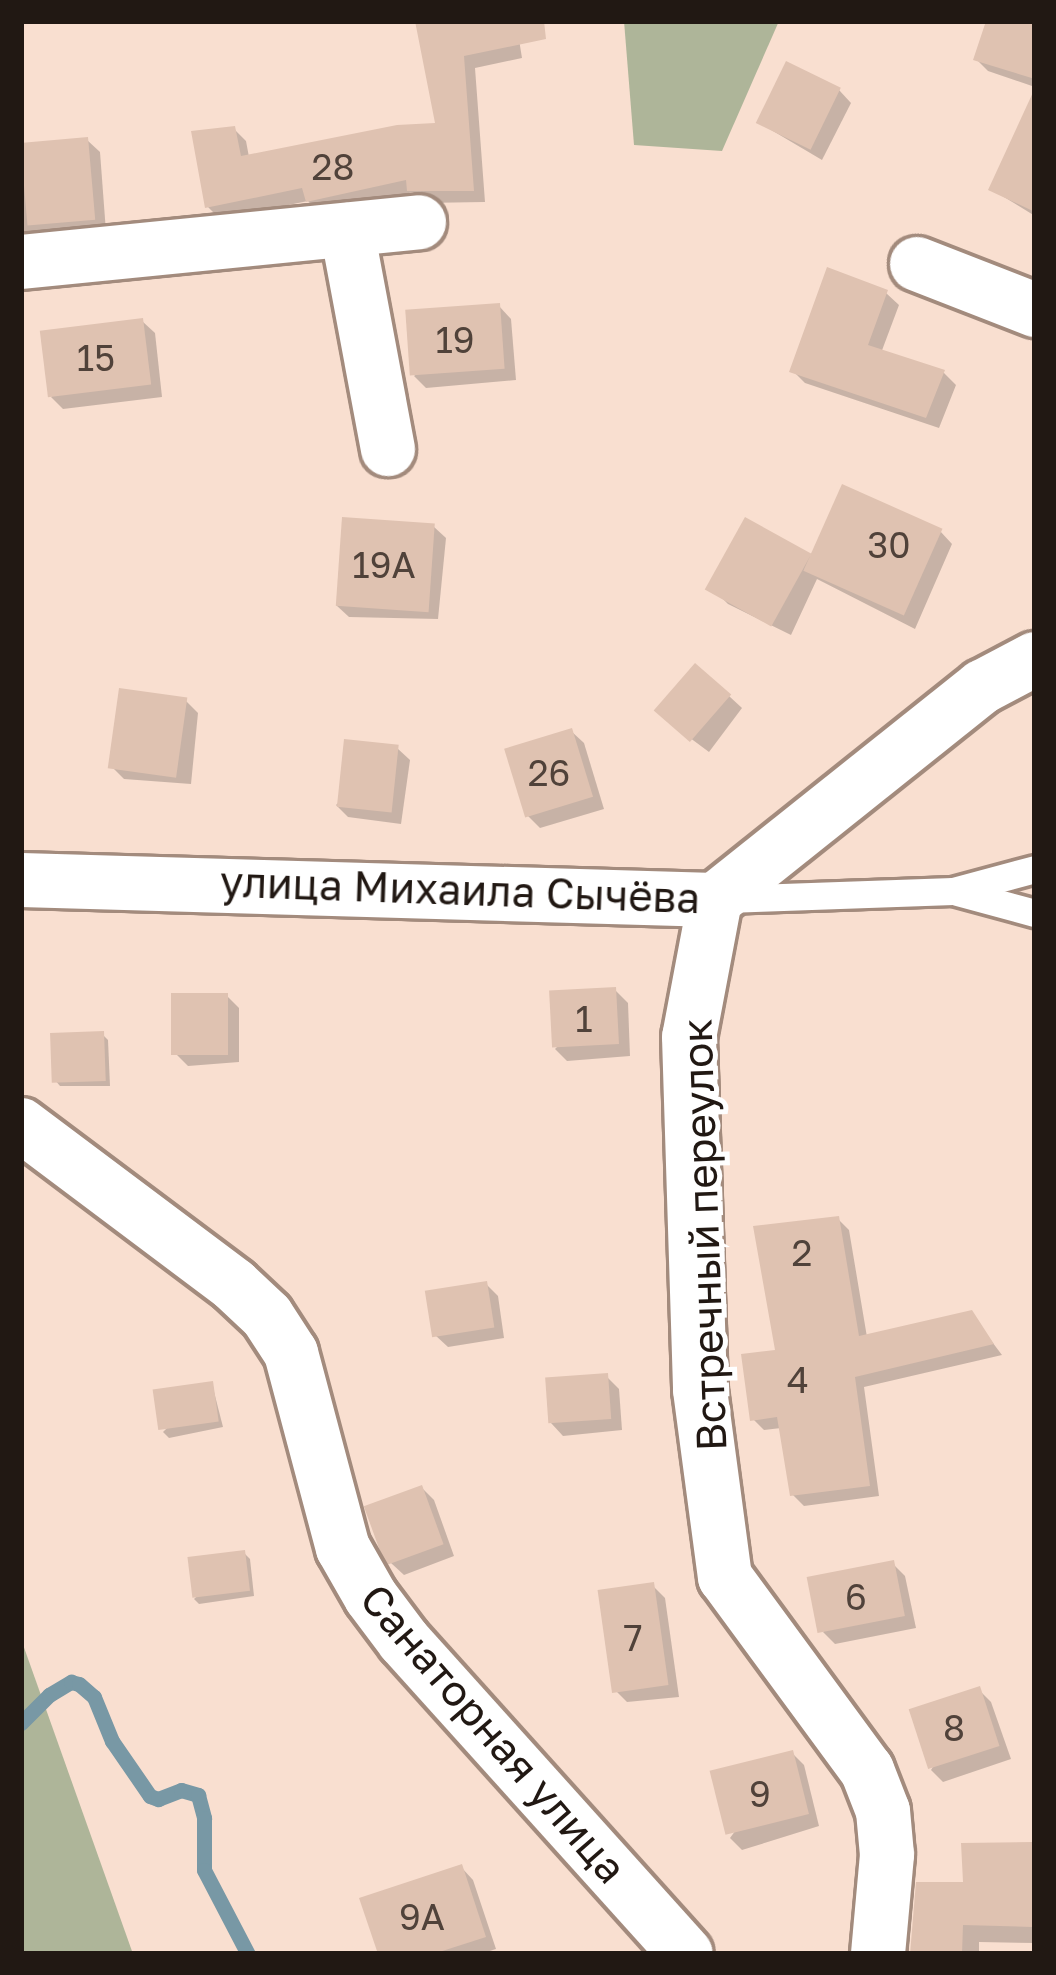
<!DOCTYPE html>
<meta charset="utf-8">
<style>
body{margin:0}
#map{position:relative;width:1056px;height:1975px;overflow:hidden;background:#f9dfd0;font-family:"Golos Text",sans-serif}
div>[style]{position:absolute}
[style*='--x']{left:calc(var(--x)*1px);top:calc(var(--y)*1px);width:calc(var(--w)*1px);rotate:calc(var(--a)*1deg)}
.forest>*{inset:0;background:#aeb599}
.shadow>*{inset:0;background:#0003}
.stream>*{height:15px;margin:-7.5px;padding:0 7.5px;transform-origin:7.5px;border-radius:7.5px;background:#7898a5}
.building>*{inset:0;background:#dfc2b1;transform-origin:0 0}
.roads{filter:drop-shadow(3px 0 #a38b7d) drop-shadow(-3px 0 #a38b7d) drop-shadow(0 3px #a38b7d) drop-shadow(0 -3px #a38b7d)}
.service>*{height:27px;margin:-13.5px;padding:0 13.5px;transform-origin:13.5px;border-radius:13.5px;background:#fff}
.minor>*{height:54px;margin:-27px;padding:0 27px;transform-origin:27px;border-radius:27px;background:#fff}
span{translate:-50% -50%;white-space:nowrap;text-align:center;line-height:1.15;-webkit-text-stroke:10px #fff;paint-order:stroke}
.number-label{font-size:36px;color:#50423a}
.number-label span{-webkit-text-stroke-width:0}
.street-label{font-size:42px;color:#211813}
.frame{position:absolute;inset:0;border:24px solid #211813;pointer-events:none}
</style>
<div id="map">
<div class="forest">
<div style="clip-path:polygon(624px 21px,779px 21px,722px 151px,634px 145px)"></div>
<div style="clip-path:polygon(21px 1639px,133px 1954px,21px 1954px)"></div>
</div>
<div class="shadow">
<div style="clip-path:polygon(418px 21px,516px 21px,522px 58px,475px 68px,485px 202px,423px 203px,413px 192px,319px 213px,308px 201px,220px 219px,208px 207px,234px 129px,246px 141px,249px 157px,439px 126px)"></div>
<div style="clip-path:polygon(989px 21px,1035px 21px,1035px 87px,988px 71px,976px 59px)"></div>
<div style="clip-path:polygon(839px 90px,851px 103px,822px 160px,758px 122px)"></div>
<div style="clip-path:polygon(87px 140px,100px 152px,106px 232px,30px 238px,21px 229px,21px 149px)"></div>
<div style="clip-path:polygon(1035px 158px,1035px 216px,991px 189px)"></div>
<div style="clip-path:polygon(886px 293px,899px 305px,881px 353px,944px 373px,956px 385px,939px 428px,805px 383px,793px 371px)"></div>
<div style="clip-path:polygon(499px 306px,511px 319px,516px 380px,426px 388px,414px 376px)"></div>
<div style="clip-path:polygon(142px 321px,155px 333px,162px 397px,63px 409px,51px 397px)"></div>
<div style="clip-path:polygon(433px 526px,446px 538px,438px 619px,349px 617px,336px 605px)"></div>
<div style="clip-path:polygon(940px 531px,952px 544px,915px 629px,817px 579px,791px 635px,728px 604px,716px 592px,810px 556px)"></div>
<div style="clip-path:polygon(729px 696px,742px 708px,709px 752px,674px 726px)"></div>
<div style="clip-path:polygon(186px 701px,198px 713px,191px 784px,124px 779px,112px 767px)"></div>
<div style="clip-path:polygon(571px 731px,584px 743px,604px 809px,540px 828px,528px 816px)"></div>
<div style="clip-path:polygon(397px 748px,410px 760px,401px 824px,348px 817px,336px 805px)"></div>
<div style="clip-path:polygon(615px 990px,628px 1003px,630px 1056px,567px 1061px,555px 1049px)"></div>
<div style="clip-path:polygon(227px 996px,239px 1008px,239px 1062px,188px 1066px,176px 1054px)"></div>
<div style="clip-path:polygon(102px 1034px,108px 1040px,110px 1086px,60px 1086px,55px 1080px)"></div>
<div style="clip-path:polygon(838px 1219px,849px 1230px,867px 1337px,971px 1314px,1002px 1355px,864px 1387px,879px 1496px,804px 1506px,793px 1495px,781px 1428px,764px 1430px,753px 1419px)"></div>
<div style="clip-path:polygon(486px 1284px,498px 1296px,504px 1338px,448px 1347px,435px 1335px)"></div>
<div style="clip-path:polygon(607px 1377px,619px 1389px,622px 1430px,563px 1436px,551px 1423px)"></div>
<div style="clip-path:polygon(212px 1384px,223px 1427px,169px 1438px,163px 1432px)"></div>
<div style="clip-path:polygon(422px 1488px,434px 1500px,454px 1556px,404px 1575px,391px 1563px)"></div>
<div style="clip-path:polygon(244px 1553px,250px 1559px,254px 1596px,199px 1604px,194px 1599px)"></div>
<div style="clip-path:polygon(893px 1564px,905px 1576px,916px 1628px,835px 1644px,823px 1632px)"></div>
<div style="clip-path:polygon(653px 1586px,665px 1598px,679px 1697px,627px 1702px,615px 1690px)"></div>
<div style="clip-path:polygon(979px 1690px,991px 1702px,1011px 1759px,943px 1782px,931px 1770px)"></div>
<div style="clip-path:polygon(792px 1753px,804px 1765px,819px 1826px,742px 1850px,730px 1838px)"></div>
<div style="clip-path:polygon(1031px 1845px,1035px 1943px,979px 1942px,979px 1954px,912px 1954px,967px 1885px)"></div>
<div style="clip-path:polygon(461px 1867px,473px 1880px,496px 1949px,480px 1954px,381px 1954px)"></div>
</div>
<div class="stream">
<div style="--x:21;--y:1723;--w:40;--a:-45"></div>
<div style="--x:49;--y:1695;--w:26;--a:-31"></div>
<div style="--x:71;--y:1682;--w:8;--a:14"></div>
<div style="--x:79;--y:1684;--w:20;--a:41"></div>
<div style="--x:94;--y:1697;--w:48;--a:67.8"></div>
<div style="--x:112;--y:1741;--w:67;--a:55.4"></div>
<div style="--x:150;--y:1796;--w:9;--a:21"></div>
<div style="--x:158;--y:1799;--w:25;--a:-21"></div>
<div style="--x:181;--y:1790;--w:18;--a:16"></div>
<div style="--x:198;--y:1795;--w:24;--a:75"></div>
<div style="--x:204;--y:1818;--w:52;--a:90"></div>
<div style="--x:204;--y:1870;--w:95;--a:62.4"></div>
</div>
<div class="building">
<div style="clip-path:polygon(415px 21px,544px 21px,546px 39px,464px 56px,474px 191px,407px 191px,406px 180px,306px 202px,302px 188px,205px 208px,191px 131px,235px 126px,241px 156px,397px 125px,435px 123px)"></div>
<div style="clip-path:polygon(986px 21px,1035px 21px,1035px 79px,973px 60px)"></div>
<div style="left:786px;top:61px;width:61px;height:69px;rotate:26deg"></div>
<div style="clip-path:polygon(1035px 88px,1035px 212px,988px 190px)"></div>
<div style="left:88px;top:137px;width:83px;height:68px;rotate:85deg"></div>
<div style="clip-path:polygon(827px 267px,888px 290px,868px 345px,945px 370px,926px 418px,789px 372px)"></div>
<div style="left:500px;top:303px;width:66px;height:95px;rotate:86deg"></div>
<div style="left:143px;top:318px;width:67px;height:104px;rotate:83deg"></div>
<div style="left:842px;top:484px;width:110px;height:95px;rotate:24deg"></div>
<div style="left:342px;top:517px;width:93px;height:89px;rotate:4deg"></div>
<div style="left:745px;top:517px;width:76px;height:83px;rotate:29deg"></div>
<div style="left:695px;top:663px;width:48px;height:63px;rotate:41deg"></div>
<div style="left:119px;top:688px;width:69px;height:81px;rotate:8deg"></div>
<div style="left:572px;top:728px;width:72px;height:71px;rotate:73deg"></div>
<div style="left:344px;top:739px;width:55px;height:68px;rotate:6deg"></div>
<div style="left:616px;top:987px;width:57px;height:67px;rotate:87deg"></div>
<div style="left:171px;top:993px;width:57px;height:62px"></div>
<div style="left:104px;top:1031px;width:50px;height:54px;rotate:88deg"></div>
<div style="clip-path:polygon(839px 1216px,859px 1336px,972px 1310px,994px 1344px,855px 1377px,870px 1486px,790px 1496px,777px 1417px,750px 1421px,741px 1354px,775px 1350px,753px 1226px)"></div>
<div style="left:487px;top:1281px;width:47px;height:63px;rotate:81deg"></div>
<div style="left:608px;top:1373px;width:46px;height:63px;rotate:86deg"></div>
<div style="left:213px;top:1381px;width:41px;height:61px;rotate:82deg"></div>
<div style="left:422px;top:1485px;width:63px;height:62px;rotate:70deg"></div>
<div style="left:245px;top:1550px;width:41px;height:58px;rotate:83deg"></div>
<div style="left:894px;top:1560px;width:57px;height:89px;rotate:79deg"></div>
<div style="left:654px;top:1582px;width:104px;height:57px;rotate:82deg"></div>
<div style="left:980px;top:1686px;width:63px;height:75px;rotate:72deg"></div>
<div style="left:793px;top:1750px;width:66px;height:86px;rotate:76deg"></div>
<div style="clip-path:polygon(1032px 1842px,1033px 1927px,963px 1925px,962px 1954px,910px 1954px,916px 1882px,963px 1882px,961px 1843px)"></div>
<div style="clip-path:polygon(462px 1864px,486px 1937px,433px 1954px,378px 1954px,359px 1898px)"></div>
</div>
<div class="roads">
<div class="service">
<div style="--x:957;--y:892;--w:81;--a:15.1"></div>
<div style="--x:726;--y:899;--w:227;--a:-2"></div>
<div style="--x:953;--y:891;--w:85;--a:-15"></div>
</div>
<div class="minor">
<div style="--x:347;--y:230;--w:223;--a:79.4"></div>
<div style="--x:21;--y:262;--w:400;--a:-5.7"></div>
<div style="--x:917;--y:264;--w:127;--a:21.3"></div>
<div style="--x:21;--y:880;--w:694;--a:1.65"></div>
<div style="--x:715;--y:900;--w:342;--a:-38.6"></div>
<div style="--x:982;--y:687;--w:60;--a:-27.8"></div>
<div style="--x:715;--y:900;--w:139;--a:100.7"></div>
<div style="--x:689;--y:1037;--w:353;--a:88.2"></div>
<div style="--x:700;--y:1390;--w:189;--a:82.4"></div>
<div style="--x:725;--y:1577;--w:240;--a:53.7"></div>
<div style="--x:867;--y:1770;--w:44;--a:68.7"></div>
<div style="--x:883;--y:1811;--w:44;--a:84.8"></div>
<div style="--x:887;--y:1855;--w:99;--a:95.2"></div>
<div style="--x:21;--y:1125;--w:266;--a:36.9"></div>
<div style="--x:234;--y:1285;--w:45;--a:43.2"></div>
<div style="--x:267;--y:1316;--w:44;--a:57"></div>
<div style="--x:291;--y:1353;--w:202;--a:75.1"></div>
<div style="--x:343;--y:1548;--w:56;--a:60.3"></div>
<div style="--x:371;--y:1597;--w:55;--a:53.1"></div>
<div style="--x:404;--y:1641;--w:421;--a:48"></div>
</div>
</div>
<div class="number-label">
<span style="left:333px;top:167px">28</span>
<span style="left:455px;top:340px">19</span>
<span style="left:96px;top:358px">15</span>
<span style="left:889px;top:545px">30</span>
<span style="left:384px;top:565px">19А</span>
<span style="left:549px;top:773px">26</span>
<span style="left:584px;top:1019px">1</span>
<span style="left:802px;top:1253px">2</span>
<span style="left:798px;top:1380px">4</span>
<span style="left:856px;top:1597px">6</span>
<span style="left:633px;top:1638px">7</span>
<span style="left:954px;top:1728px">8</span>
<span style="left:760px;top:1794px">9</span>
<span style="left:422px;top:1917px">9А</span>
</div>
<div class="street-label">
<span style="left:460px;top:889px;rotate:2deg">улица Михаила Сычёва</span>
<span style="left:703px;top:1235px;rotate:-92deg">Встречный переулок</span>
<span style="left:494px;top:1733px;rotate:49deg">Санаторная улица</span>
</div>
<div class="frame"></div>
</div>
